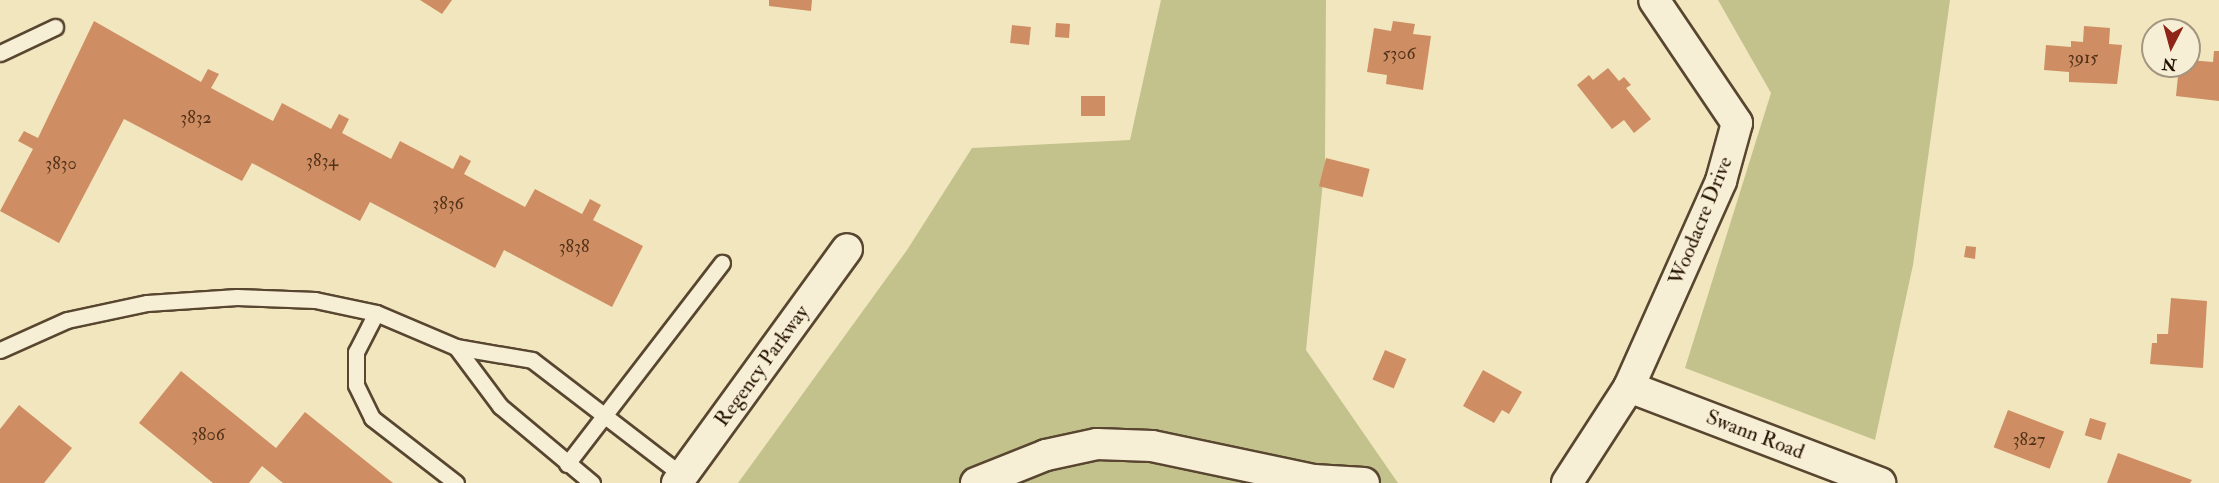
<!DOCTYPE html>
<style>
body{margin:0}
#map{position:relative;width:2219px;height:483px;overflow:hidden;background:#f2e6bf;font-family:"IM FELL Double Pica",serif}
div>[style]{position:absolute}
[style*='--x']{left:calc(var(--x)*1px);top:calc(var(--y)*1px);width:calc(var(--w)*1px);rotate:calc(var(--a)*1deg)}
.green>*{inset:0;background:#c3c28c}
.building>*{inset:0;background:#ce8d62;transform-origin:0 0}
.roads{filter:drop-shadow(2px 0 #584630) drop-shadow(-2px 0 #584630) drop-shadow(0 2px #584630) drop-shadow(0 -2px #584630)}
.service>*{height:15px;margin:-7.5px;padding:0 7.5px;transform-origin:7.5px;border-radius:7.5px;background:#f7efd5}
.minor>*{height:30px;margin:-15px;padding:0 15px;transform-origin:15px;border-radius:15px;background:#f7efd5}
span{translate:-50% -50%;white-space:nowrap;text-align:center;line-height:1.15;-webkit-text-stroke:4.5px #f7efd5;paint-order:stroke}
.number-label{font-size:18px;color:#4f3018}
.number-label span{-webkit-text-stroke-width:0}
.street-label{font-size:21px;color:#251100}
.north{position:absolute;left:2141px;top:18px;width:60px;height:60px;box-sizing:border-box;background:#f7efd5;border:2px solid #a39680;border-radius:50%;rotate:186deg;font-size:16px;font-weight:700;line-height:24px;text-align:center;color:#251100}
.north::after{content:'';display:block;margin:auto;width:21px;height:27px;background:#8f2418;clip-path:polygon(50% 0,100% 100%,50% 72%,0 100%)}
</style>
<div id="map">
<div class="green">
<div style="clip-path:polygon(1161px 0,1326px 0,1325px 162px,1306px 350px,1398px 483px,738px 483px,907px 250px,972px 148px,1130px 140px)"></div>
<div style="clip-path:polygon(1718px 0,1950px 0,1913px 265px,1875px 440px,1685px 368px,1771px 93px)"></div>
</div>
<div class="building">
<div style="clip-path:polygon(420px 0,452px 0,442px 14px)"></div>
<div style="clip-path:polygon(769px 0,812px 0,811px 11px,769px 6px)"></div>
<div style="clip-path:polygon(94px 21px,201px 82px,208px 69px,219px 74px,211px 88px,273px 121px,282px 103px,331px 129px,339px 114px,349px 119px,342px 133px,391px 159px,400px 141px,453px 169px,460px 155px,471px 161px,464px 174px,525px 207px,535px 189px,582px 214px,590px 199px,601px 205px,593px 220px,643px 246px,612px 307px,504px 250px,495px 268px,370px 202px,360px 221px,252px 163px,242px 181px,124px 119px,59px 243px,0 211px,33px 149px,18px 141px,24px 131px,38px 138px)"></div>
<div style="clip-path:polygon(1393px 21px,1415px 24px,1413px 34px,1431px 36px,1423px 90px,1386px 84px,1387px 75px,1367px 72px,1374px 28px,1391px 31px)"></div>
<div style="left:1056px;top:23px;width:14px;height:14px;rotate:4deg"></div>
<div style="left:1012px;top:25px;width:19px;height:18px;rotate:6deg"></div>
<div style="clip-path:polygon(2084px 26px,2110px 28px,2109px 44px,2122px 45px,2117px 84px,2069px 82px,2069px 72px,2044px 70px,2046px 45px,2071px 47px,2071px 41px,2083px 42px)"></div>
<div style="clip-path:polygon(2214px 51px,2219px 51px,2219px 101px,2176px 96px,2179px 66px,2189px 66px,2189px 60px,2213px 62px)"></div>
<div style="clip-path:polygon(1608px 68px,1619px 81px,1624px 77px,1631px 85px,1626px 88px,1651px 119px,1634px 133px,1624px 120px,1612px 129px,1577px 85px,1589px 75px,1593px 80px)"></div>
<div style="left:1105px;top:96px;width:20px;height:24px;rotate:90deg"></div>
<div style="left:1326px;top:158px;width:45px;height:29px;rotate:14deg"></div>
<div style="clip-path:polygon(1966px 246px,1976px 247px,1975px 259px,1964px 257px)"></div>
<div style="clip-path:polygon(2171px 298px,2207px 301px,2203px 368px,2150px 364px,2152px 343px,2157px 343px,2157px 334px,2168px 334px)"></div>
<div style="left:1385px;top:350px;width:23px;height:32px;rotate:23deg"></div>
<div style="clip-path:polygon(1483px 370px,1522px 392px,1509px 414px,1502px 410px,1494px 423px,1463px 406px)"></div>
<div style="clip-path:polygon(181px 371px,276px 448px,305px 412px,393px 483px,283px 483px,262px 466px,249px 483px,213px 483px,139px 423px)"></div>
<div style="clip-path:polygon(19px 405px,72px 448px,44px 483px,0 483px,0 429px)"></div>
<div style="left:2008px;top:410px;width:60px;height:40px;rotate:21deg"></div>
<div style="left:2090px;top:418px;width:17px;height:18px;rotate:17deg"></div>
<div style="clip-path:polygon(2118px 453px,2192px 480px,2190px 483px,2107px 483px)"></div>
</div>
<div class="roads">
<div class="service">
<div style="--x:0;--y:53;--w:61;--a:-25.3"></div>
<div style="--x:376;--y:313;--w:44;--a:117.1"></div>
<div style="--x:356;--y:352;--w:33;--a:90"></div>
<div style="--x:356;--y:385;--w:37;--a:64"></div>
<div style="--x:372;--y:418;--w:106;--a:37.7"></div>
<div style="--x:456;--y:347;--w:74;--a:53.3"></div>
<div style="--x:500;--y:406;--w:120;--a:39.9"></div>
<div style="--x:0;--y:350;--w:73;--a:-24.1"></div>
<div style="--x:67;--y:320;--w:82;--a:-12"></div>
<div style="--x:147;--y:303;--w:90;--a:-3.8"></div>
<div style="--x:237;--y:297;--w:78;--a:2.2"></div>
<div style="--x:315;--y:300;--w:62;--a:12"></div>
<div style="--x:376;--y:313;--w:87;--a:23"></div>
<div style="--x:456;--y:347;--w:77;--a:9.7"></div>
<div style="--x:532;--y:360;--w:190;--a:37.5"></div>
<div style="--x:567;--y:464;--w:254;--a:-52.4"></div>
</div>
<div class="minor">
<div style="--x:1629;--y:387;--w:269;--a:20.9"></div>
<div style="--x:677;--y:483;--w:289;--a:-54"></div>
<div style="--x:976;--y:483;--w:75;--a:-21.8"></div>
<div style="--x:1046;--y:455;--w:52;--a:-12.2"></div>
<div style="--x:1097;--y:444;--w:55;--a:2.1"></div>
<div style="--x:1152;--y:446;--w:166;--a:11.9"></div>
<div style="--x:1314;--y:480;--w:50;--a:3.4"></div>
<div style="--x:1567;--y:483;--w:114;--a:-57.1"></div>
<div style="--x:1629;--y:387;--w:226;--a:-65.9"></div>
<div style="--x:1721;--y:181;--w:60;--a:-74.6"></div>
<div style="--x:1737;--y:123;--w:148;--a:-124"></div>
</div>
</div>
<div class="number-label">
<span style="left:1399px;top:54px">5306</span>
<span style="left:2083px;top:58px">3915</span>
<span style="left:196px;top:118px">3832</span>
<span style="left:322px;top:161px">3834</span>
<span style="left:61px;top:164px">3830</span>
<span style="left:448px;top:204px">3836</span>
<span style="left:574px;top:247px">3838</span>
<span style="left:208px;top:435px">3806</span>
<span style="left:2029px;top:440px">3827</span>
</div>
<div class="street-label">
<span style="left:1701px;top:221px;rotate:-68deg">Woodacre Drive</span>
<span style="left:762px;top:366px;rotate:-54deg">Regency Parkway</span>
<span style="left:1755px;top:435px;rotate:21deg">Swann Road</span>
</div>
<div class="north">N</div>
</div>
